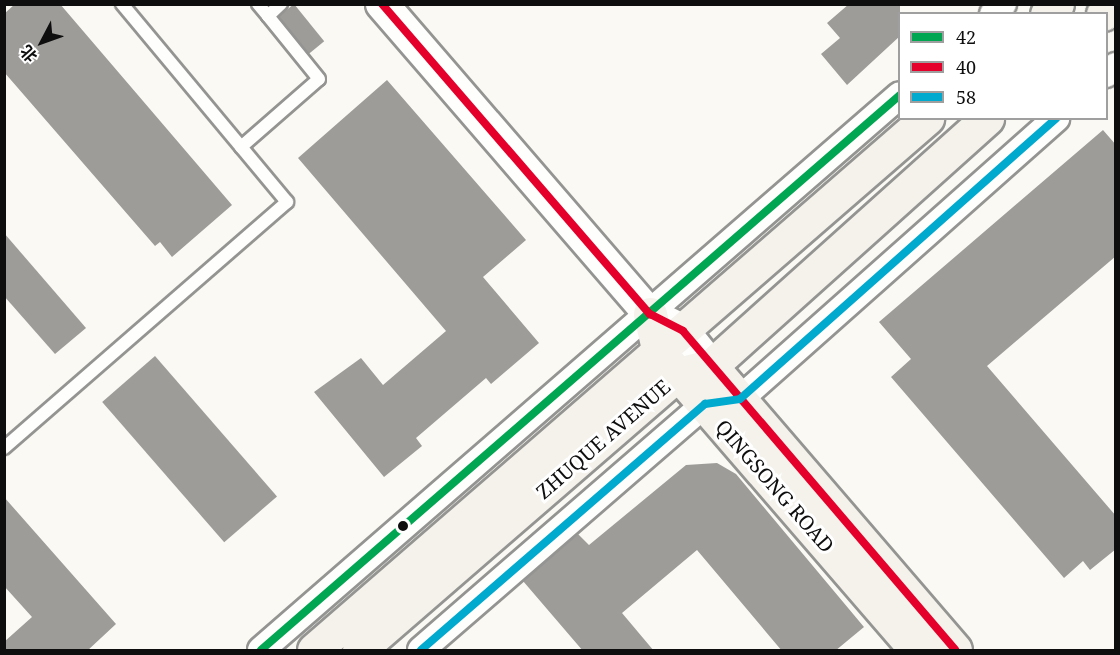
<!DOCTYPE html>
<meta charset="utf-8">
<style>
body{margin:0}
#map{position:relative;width:1120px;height:655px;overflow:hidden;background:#faf9f4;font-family:"Noto Serif","Noto Sans SC",serif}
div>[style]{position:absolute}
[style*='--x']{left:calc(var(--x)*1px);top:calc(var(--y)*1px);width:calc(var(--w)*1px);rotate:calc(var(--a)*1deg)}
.building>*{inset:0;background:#9e9c99;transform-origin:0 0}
.roads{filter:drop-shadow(2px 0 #949492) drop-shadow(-2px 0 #949492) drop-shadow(0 2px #949492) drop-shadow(0 -2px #949492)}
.service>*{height:12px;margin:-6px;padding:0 6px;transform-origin:6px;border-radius:6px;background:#fefefd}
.minor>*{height:26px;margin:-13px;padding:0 13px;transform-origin:13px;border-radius:13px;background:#fefefd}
.tertiary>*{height:32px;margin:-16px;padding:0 16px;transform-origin:16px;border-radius:16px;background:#fefefd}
.secondary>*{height:33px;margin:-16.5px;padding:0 16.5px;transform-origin:16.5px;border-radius:16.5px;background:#f4f2eb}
.bus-1>*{height:8px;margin:-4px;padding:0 4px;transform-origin:4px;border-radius:4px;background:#00a651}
.bus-2>*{height:8px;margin:-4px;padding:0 4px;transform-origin:4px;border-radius:4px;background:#e4002b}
.bus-3>*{height:8px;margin:-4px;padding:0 4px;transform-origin:4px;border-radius:4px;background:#00a9ce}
.dots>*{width:16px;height:16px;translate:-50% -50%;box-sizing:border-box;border:3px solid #fff;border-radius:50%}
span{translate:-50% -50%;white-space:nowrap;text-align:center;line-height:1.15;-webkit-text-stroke:6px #fff;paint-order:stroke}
.street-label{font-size:20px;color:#0e0e0e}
.frame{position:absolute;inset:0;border:6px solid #0e0e0e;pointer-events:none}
.legend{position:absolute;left:898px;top:12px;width:210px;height:108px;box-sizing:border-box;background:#fff;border:2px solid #9f9f9f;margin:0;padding:8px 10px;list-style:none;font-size:18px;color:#0e0e0e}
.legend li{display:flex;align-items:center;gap:12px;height:30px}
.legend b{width:30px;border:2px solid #9f9f9f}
.north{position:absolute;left:12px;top:12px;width:60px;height:60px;-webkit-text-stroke:4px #fff;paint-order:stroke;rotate:229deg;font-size:16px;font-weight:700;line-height:24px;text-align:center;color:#0e0e0e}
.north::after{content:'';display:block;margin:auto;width:21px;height:27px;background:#0e0e0e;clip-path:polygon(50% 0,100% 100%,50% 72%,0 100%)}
</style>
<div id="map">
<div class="building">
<div style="clip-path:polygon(15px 4px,60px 4px,232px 205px,172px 257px,160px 242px,155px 246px,4px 72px,4px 14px)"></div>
<div style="left:294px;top:4px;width:48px;height:20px;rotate:51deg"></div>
<div style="clip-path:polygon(849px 4px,900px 4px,900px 36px,847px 85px,821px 54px,840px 38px,827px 23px)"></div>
<div style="clip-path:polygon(387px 80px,526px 240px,483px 277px,539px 343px,491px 384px,486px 378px,416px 438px,422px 446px,384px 477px,314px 392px,361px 358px,383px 385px,446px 331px,298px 158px)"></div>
<div style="clip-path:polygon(1103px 130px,1116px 145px,1116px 256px,987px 366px,1116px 516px,1116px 549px,1090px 570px,1083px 561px,1064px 578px,891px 377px,911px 359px,879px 322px)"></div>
<div style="clip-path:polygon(4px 233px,86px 328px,55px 354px,4px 296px)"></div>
<div style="left:155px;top:356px;width:186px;height:70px;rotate:49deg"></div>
<div style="clip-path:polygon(717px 463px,736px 474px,864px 627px,835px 651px,782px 651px,697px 550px,622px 613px,654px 651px,583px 651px,523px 581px,578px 534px,589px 545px,686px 465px)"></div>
<div style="clip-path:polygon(4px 497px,116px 624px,87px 651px,4px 651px,4px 642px,32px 617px,4px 586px)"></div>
</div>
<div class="roads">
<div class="service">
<div style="--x:258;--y:4;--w:16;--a:50"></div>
<div style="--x:268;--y:16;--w:18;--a:-43"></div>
<div style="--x:241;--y:147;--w:103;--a:-41.1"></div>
<div style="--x:319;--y:79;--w:81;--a:-129"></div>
<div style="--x:4;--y:448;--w:375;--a:-41"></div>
<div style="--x:287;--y:202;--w:258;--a:-129.8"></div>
</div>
<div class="minor">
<div style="--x:993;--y:14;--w:14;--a:-45"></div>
<div style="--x:1106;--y:74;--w:13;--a:-39"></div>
<div style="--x:261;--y:650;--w:846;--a:-40.98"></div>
<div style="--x:421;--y:650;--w:376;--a:-40.9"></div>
<div style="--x:705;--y:404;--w:35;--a:-8"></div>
<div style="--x:740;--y:399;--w:423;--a:-41.6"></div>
</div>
<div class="tertiary">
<div style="--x:382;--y:4;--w:410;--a:49.2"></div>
<div style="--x:650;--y:314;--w:37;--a:27"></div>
<div style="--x:683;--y:331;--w:45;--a:51.3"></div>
</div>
<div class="secondary">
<div style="--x:1047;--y:14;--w:14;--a:-45"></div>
<div style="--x:1103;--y:14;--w:14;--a:-45"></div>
<div style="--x:650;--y:314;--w:39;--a:77"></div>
<div style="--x:659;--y:352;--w:394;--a:49.2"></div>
<div style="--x:711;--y:366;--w:374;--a:49.3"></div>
<div style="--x:314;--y:650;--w:812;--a:-40.95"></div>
<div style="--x:359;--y:650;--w:422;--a:-40.9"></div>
<div style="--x:678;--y:374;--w:34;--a:-14"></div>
<div style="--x:711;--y:366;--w:371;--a:-41.9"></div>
</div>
</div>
<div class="bus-1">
<div style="--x:261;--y:650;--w:846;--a:-40.98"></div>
</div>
<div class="bus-2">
<div style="--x:382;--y:4;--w:410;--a:49.2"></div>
<div style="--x:650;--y:314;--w:37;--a:27"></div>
<div style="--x:683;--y:331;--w:419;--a:49.5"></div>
</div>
<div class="bus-3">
<div style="--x:421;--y:650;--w:376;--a:-40.9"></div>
<div style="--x:705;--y:404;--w:35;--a:-8"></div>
<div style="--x:740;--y:399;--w:423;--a:-41.6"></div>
</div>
<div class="dots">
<div style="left:403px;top:526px;background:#0e0e0e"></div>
</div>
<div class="street-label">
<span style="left:603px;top:439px;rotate:-41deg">ZHUQUE AVENUE</span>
<span style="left:775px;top:486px;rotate:49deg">QINGSONG ROAD</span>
</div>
<div class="frame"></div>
<ul class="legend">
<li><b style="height:8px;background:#00a651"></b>42</li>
<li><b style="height:8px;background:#e4002b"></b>40</li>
<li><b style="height:8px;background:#00a9ce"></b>58</li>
</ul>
<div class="north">北</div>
</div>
